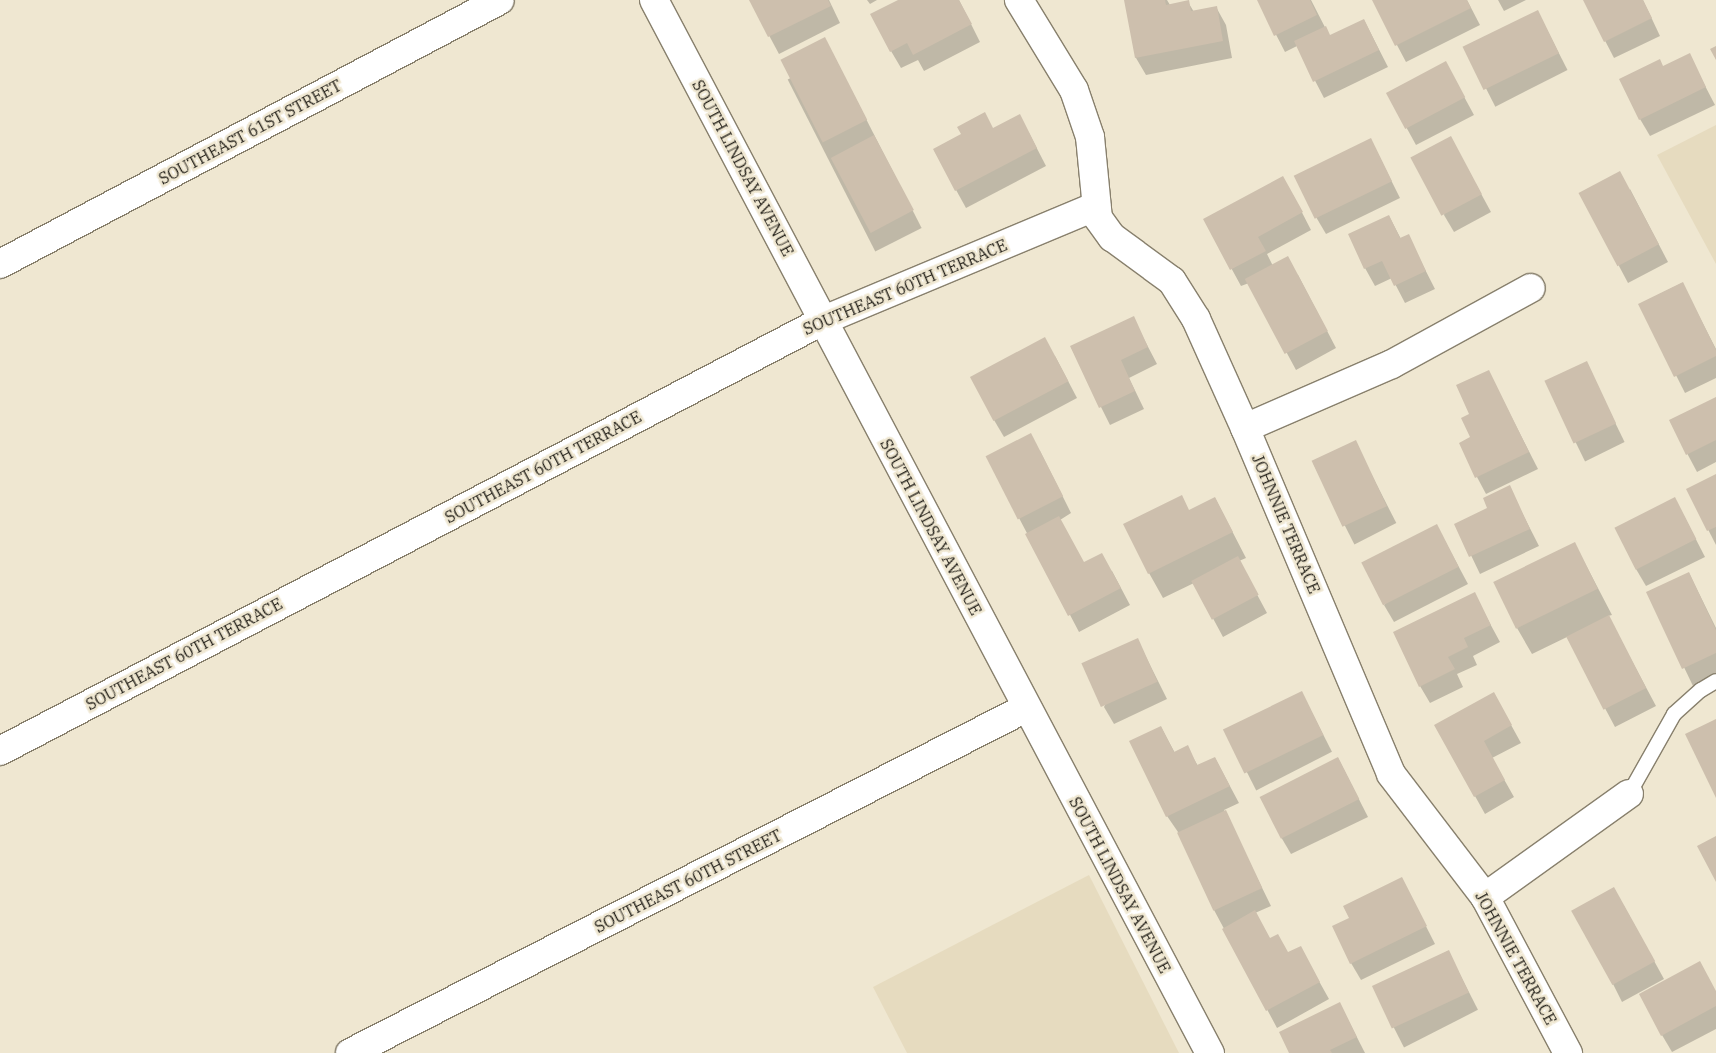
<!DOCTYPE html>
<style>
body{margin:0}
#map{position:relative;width:1716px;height:1053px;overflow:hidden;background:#efe7d1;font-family:"IBM Plex Serif",serif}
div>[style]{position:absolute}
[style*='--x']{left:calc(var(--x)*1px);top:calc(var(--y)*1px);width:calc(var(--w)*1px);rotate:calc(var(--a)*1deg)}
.built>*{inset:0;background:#e6dbbf}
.shadow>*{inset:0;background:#0003;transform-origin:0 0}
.building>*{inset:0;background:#cdbfad;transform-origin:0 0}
.roads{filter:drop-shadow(1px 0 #88806d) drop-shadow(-1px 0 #88806d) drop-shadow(0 1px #88806d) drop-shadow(0 -1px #88806d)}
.service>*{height:14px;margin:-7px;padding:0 7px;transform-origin:7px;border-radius:7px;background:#fff}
.minor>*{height:28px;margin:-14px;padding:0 14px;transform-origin:14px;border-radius:14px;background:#fff}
span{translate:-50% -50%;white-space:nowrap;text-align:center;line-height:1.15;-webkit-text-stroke:5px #efe7d1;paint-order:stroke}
.street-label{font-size:16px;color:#24211a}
</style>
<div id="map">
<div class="built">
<div style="clip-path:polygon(1716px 125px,1716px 264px,1657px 155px)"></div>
<div style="clip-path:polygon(1089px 875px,1179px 1053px,907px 1053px,873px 987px)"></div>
</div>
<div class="shadow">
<div style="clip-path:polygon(750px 0,829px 0,840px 23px,779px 54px)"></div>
<div style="clip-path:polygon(867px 0,877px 0,870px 4px)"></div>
<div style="clip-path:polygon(900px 0,959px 0,980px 42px,924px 71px,918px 60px,901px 68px,891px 51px)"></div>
<div style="clip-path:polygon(1125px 0,1167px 0,1170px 5px,1188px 2px,1194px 12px,1216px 7px,1226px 25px,1232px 58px,1146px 75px,1136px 58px)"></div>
<div style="clip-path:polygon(1258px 0,1311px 0,1330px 37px,1364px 20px,1388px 67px,1324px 98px,1297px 46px,1285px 52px)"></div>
<div style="clip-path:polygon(1373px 0,1467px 0,1480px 25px,1406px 62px)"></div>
<div style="clip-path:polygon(1498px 0,1526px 0,1504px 11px)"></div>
<div style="clip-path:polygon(1584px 0,1643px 0,1660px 36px,1614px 58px)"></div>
<div style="left:1538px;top:12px;width:65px;height:81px;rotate:63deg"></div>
<div style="clip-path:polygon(1689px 55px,1715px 105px,1650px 136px,1640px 119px,1663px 68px)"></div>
<div style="left:834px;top:56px;width:193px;height:52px;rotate:63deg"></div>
<div style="clip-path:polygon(1455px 80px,1474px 115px,1416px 145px,1388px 94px)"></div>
<div style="clip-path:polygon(993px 130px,1029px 133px,1046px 166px,966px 208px,934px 150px)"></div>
<div style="clip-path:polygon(1371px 140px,1400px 198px,1326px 234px,1316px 217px)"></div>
<div style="clip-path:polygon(1460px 155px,1491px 212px,1454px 232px,1444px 215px)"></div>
<div style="clip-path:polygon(1630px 189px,1668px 262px,1628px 283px,1619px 266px)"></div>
<div style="clip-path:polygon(1293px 195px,1311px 230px,1267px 254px,1273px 266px,1298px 275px,1336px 348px,1296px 370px,1249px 283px,1241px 286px,1205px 220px)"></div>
<div style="clip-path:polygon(1389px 216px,1401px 239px,1408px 236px,1435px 289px,1405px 303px,1392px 278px,1375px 286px,1365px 268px)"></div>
<div style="clip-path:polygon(1682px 283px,1716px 349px,1716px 378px,1685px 393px,1640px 304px)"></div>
<div style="clip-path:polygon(1133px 318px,1157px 364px,1129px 378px,1144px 409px,1110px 425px,1071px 347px)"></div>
<div style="clip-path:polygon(1055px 356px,1077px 398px,1004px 437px,994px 420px)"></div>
<div style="left:1586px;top:363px;width:88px;height:44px;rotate:64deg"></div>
<div style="clip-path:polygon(1488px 371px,1538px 469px,1486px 494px,1477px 477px,1471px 414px)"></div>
<div style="clip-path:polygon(1716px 398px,1716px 462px,1697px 472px,1670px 421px)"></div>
<div style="left:1355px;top:442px;width:91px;height:47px;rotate:63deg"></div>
<div style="clip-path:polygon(1040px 451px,1071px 513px,1060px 520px,1084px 564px,1112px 571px,1130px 605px,1079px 632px,1019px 518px)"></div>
<div style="clip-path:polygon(1716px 476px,1716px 545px,1688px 490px)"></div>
<div style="clip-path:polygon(1509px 487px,1539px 546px,1480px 574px,1456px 524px,1489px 509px)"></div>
<div style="clip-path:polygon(1215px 498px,1246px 558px,1239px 561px,1267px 613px,1223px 637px,1194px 583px,1163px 598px,1149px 573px,1189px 511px)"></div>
<div style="clip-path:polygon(1684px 516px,1705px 557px,1646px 586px,1636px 569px)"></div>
<div style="clip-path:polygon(1446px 543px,1468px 584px,1394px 622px,1384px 605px)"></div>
<div style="clip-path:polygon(1575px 544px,1612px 615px,1608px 616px,1656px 706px,1615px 727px,1567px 637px,1532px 654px,1517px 628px)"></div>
<div style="clip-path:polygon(1689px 573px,1716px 628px,1716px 675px,1693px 686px,1648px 592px)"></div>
<div style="clip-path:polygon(1474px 594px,1500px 642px,1473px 656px,1477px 665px,1457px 674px,1463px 687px,1430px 703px,1420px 686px)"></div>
<div style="clip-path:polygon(1137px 639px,1167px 699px,1114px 724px,1104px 707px)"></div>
<div style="left:1302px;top:693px;width:66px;height:85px;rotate:63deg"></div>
<div style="clip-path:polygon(1494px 694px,1521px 743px,1492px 758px,1514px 797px,1485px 814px,1436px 726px)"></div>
<div style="clip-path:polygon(1161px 727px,1175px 753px,1187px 747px,1198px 766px,1215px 758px,1239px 803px,1224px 810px,1271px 906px,1255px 913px,1270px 939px,1288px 954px,1310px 965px,1329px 999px,1277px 1028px,1214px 910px,1178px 832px,1167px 816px)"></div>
<div style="clip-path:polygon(1338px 758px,1368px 817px,1291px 854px,1281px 837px)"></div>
<div style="clip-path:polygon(1402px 879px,1435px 944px,1361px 980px,1351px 963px,1350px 918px)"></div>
<div style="clip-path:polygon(1624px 906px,1664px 979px,1622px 1002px,1613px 984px)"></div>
<div style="left:1448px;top:951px;width:66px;height:83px;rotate:63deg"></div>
<div style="clip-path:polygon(1716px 992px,1716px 1029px,1672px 1052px,1662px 1035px)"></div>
<div style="clip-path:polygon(1340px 1004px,1365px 1053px,1291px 1053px)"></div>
</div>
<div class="building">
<div style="clip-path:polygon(749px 0,828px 0,831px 6px,768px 37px)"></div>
<div style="clip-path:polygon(898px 0,959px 0,972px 24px,913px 55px,907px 43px,890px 52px,870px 14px)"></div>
<div style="clip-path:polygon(1124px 0,1165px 0,1166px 5px,1189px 0,1191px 11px,1217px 6px,1223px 41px,1135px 58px)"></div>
<div style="clip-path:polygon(1257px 0,1310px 0,1317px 15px,1274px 36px)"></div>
<div style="clip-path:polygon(1372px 0,1467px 0,1471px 8px,1395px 46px)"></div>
<div style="clip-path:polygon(1583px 0,1643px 0,1652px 18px,1604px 42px)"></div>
<div style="left:1538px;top:10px;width:48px;height:84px;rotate:64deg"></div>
<div style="clip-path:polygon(1364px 19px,1379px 50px,1313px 82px,1294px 41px,1326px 26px,1330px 35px)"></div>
<div style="left:825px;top:37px;width:93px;height:50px;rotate:63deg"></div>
<div style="clip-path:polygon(1716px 46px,1716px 60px,1710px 49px)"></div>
<div style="clip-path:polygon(1690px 53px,1706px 87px,1639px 120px,1619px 79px,1660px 59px,1663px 66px)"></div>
<div style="left:1446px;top:61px;width:41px;height:68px;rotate:62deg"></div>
<div style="clip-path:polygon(985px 112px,993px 128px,1020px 114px,1037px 148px,955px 191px,933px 149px,961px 134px,957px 127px)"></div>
<div style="left:874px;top:135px;width:85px;height:49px;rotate:62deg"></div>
<div style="left:1451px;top:136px;width:66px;height:46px;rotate:62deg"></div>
<div style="left:1371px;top:138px;width:48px;height:86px;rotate:64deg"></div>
<div style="left:1620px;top:171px;width:83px;height:47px;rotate:62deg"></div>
<div style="clip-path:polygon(1283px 176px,1303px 212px,1258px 237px,1266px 251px,1230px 270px,1203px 219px)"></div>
<div style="clip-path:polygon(1389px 215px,1400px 238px,1409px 234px,1426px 271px,1394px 286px,1382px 261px,1364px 269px,1348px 234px)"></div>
<div style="left:1288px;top:256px;width:85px;height:49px;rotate:62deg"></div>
<div style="clip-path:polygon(1683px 282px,1716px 350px,1716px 356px,1674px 377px,1638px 304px)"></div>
<div style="clip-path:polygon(1134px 316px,1148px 347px,1121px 360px,1135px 391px,1099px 408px,1070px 346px)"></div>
<div style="left:1045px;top:337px;width:50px;height:85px;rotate:62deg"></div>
<div style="left:1587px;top:361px;width:69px;height:47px;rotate:65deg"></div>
<div style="clip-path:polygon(1489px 370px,1529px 452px,1475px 478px,1459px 443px,1470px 437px,1461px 418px,1469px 414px,1456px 385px)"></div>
<div style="clip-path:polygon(1716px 397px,1716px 440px,1686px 455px,1669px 420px)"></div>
<div style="left:1031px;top:433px;width:71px;height:51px;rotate:63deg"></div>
<div style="left:1356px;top:440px;width:73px;height:49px;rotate:65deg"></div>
<div style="clip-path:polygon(1716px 474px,1716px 527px,1707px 531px,1686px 489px)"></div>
<div style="clip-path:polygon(1510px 485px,1530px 529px,1469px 557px,1454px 524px,1487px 508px,1483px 498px)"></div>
<div style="clip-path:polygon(1182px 495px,1189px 510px,1215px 497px,1233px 532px,1148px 574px,1123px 524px)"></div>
<div style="left:1675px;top:497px;width:47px;height:68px;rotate:63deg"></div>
<div style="clip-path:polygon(1059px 516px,1084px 562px,1102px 553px,1121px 588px,1068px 616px,1025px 534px)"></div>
<div style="left:1437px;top:524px;width:48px;height:85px;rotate:63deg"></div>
<div style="left:1575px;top:542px;width:52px;height:91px;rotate:64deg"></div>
<div style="left:1238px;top:556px;width:44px;height:53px;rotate:62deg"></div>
<div style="clip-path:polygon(1689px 572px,1716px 630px,1716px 653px,1682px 669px,1646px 592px)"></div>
<div style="clip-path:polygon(1475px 592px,1491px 625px,1464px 638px,1468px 647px,1448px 657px,1455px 669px,1419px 687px,1393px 632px)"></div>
<div style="left:1609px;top:615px;width:82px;height:48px;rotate:63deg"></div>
<div style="left:1138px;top:638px;width:48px;height:62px;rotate:66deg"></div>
<div style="left:1302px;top:691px;width:49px;height:88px;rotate:64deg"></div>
<div style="clip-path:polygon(1494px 692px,1512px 725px,1484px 741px,1505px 780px,1474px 797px,1434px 725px)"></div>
<div style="clip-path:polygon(1716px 719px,1716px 798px,1685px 734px)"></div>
<div style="clip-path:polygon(1161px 726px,1174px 752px,1188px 745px,1197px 765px,1215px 757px,1230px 786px,1166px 817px,1129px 741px)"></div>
<div style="left:1338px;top:757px;width:47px;height:88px;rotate:63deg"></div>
<div style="left:1226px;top:810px;width:86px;height:54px;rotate:65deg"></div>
<div style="clip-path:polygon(1716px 836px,1716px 882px,1697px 846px)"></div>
<div style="clip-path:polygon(1402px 877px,1427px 926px,1350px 964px,1332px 926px,1349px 918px,1343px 906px)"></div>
<div style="left:1614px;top:887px;width:85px;height:49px;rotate:61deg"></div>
<div style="clip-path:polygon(1255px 910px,1270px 938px,1278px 934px,1288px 952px,1301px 946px,1320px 982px,1266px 1011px,1222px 929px)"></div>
<div style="left:1449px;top:950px;width:47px;height:85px;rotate:65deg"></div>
<div style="clip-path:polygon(1700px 961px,1716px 991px,1716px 1006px,1661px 1036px,1639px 994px)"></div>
<div style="clip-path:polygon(1340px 1002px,1357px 1037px,1330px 1050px,1332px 1053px,1289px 1053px,1279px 1032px)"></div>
</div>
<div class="roads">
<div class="service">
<div style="--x:1629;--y:794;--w:92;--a:-60.6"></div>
<div style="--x:1674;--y:714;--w:36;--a:-42"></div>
<div style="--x:1701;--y:690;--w:17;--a:-31"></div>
</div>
<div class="minor">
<div style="--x:654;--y:0;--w:1191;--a:62.17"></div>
<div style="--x:1019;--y:0;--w:105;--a:58.6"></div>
<div style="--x:1074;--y:90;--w:50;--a:71.2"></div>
<div style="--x:1090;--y:137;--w:81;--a:84.4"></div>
<div style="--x:1098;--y:218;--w:24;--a:54"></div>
<div style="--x:1112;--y:237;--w:74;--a:36.3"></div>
<div style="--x:1172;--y:281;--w:45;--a:57.7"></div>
<div style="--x:1196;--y:319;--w:120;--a:65.8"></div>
<div style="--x:1245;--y:428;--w:376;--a:67.1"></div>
<div style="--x:1391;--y:774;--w:155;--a:52.6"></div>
<div style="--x:1485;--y:897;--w:177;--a:62"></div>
<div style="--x:0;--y:264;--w:565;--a:-27.83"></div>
<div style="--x:1245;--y:428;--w:160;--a:-23.5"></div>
<div style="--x:1392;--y:364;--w:158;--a:-28.7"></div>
<div style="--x:0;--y:751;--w:930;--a:-27.61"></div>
<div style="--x:824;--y:320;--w:295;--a:-22.7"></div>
<div style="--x:1485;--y:897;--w:177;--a:-35.6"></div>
<div style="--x:350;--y:1053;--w:759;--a:-27.04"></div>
</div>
</div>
<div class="street-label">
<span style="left:250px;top:132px;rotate:-28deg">SOUTHEAST 61ST STREET</span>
<span style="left:743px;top:168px;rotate:62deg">SOUTH LINDSAY AVENUE</span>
<span style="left:905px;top:287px;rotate:-23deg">SOUTHEAST 60TH TERRACE</span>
<span style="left:543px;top:467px;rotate:-28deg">SOUTHEAST 60TH TERRACE</span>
<span style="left:1286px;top:524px;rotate:67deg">JOHNNIE TERRACE</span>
<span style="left:931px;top:527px;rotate:62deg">SOUTH LINDSAY AVENUE</span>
<span style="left:184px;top:654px;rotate:-28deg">SOUTHEAST 60TH TERRACE</span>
<span style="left:688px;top:881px;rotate:-27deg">SOUTHEAST 60TH STREET</span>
<span style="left:1120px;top:885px;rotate:62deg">SOUTH LINDSAY AVENUE</span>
<span style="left:1516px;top:958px;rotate:61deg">JOHNNIE TERRACE</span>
</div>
</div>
